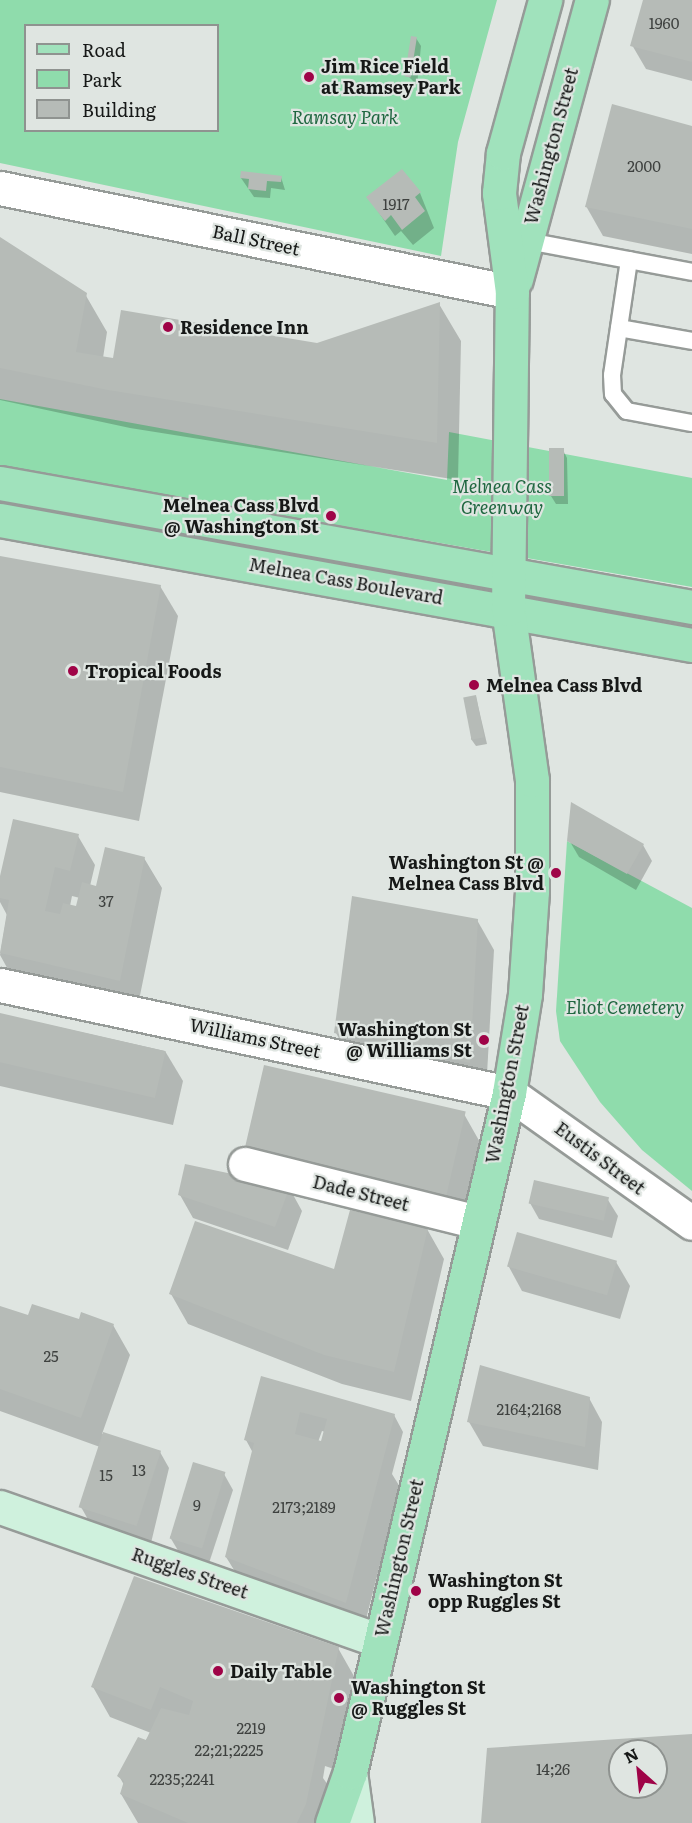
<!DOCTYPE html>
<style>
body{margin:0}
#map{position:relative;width:692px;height:1823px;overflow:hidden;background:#dfe5e1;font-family:Literata,serif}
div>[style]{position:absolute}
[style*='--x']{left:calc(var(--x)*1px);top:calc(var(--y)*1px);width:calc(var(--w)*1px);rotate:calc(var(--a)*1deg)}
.green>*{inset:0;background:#8fdcac}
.shadow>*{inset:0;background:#0003}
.building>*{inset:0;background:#b6bbb7;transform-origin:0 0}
.roads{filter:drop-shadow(2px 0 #969b98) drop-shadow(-2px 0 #969b98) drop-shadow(0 2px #969b98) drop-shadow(0 -2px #969b98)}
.lane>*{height:16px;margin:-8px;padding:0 8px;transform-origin:8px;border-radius:8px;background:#fff}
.street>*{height:33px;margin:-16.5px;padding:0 16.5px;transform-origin:16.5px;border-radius:16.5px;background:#fff}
.secondary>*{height:33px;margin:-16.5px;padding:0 16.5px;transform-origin:16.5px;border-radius:16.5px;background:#cff1dd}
.primary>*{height:33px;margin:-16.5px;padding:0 16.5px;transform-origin:16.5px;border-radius:16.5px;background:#a0e2bc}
.dots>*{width:16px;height:16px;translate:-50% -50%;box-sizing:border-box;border:3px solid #dfe5e1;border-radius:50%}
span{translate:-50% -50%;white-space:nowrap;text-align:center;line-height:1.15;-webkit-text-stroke:4.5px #dfe5e1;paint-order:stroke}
.number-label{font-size:15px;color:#3e413f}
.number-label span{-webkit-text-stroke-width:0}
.poi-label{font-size:18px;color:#161817;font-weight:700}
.left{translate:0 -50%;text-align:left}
.right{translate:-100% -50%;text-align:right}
.park-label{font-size:18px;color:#1f6740;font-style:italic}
.street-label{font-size:18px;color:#161817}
.legend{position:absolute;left:24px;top:24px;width:195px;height:108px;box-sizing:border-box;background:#dfe5e1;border:2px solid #8f9390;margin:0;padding:8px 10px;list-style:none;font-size:18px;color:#161817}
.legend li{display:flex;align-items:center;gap:12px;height:30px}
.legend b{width:30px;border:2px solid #8f9390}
.north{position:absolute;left:608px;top:1739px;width:60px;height:60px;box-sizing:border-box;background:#dfe5e1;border:2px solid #8f9390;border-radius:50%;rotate:333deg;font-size:16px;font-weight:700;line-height:24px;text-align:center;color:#161817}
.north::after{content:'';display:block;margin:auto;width:21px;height:27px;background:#9f0347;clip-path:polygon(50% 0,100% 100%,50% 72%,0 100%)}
</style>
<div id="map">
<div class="green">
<div style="clip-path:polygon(evenodd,0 0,497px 0,458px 142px,441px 256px,0 163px,0 0,26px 26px,218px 26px,218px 130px,26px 130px,26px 26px)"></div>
<div style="clip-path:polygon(0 399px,447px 480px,449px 432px,692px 478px,692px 587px,0 466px)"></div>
<div style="clip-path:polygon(567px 841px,692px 908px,692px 1191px,642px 1150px,600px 1102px,560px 1041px,556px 1011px)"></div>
</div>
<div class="shadow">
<div style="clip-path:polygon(645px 0,692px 0,692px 81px,646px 69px,632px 45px)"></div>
<div style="clip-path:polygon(416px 38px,421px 46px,417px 85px,408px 76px)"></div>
<div style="clip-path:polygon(692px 127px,692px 254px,603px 236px,586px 206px)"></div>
<div style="clip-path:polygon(281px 177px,285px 190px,271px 188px,270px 198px,254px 197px,241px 178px)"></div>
<div style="clip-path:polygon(420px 193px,434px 228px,413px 245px,401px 231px,395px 236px,368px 197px)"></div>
<div style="clip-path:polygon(0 238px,85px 294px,107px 332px,103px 358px,114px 360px,317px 345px,439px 304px,461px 341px,458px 480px,130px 428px,0 400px)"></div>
<div style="clip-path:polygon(551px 450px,563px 450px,567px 458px,568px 504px,556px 504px,551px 496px)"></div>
<div style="clip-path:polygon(0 557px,160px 586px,178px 616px,139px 821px,0 792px)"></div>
<div style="clip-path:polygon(476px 697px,487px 744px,476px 746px,471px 739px)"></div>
<div style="clip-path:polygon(evenodd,78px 836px,95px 865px,90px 886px,97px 887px,144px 858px,162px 888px,137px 1010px,15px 982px,0 955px,7px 915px,0 902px,0 883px,78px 836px,72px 896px,80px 898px,77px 908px,70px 906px,72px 896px)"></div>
<div style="clip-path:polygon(569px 840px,643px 845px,652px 861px,636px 890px,579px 857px)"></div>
<div style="clip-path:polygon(477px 920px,494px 950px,486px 1092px,353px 1063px,336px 1033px)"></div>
<div style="clip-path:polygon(0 1014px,165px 1051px,183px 1081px,173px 1125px,0 1086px)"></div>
<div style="clip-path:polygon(464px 1114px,481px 1144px,459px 1233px,291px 1191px,302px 1211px,288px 1250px,193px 1218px,180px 1195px,259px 1181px)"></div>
<div style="clip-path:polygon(608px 1200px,618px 1216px,612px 1238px,539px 1219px,530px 1203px)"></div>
<div style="clip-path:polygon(427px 1229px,444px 1259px,411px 1401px,342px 1384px,188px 1324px,171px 1294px,336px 1271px)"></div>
<div style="clip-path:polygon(616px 1262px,630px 1286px,620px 1319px,522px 1291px,509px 1267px)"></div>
<div style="clip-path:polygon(0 1308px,29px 1317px,113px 1325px,130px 1355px,102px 1434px,160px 1452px,169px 1468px,151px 1543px,90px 1523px,81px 1507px,100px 1447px,0 1411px)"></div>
<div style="clip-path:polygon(evenodd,262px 1377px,394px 1415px,403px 1432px,392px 1474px,400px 1487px,363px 1631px,244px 1586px,226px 1557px,253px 1453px,246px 1440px,262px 1377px,322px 1431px,325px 1432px,322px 1443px,318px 1442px,322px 1431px)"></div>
<div style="clip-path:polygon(589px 1398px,602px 1422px,598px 1470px,483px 1446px,469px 1422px)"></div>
<div style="clip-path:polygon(224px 1474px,233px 1490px,209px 1563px,180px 1554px,170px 1537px)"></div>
<div style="clip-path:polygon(338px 1648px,355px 1678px,334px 1769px,325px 1766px,323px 1778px,328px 1785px,320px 1823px,138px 1823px,121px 1794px,124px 1785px,119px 1776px,151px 1733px,110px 1717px,93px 1687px)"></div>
</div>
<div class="building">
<div style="clip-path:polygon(643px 0,692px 0,692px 62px,630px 46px)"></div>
<div style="left:411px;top:36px;width:6px;height:41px;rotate:9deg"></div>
<div style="clip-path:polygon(612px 104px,692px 126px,692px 229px,585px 207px)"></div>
<div style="clip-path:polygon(402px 169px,421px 192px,415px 197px,425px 211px,402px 230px,391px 215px,385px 221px,366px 197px)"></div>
<div style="clip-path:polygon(241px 171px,282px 176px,281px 182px,267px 181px,266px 191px,248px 189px,249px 179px,240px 178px)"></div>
<div style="clip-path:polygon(0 237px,87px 293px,76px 352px,113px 358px,121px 310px,317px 343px,440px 302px,437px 443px,108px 390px,0 368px)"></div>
<div style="left:564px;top:448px;width:48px;height:15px;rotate:90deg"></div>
<div style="clip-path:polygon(0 556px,161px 585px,123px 792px,0 767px)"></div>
<div style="left:476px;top:695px;width:43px;height:13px;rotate:79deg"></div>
<div style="clip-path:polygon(571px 802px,644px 844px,627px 874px,567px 841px)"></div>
<div style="clip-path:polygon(13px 819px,79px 834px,70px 871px,55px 867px,45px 911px,60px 914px,63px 903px,76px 906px,82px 882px,96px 886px,105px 847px,145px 857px,120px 981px,0 953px,9px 900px,0 898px,0 876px)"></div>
<div style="clip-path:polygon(352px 896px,478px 919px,470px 1063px,334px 1033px)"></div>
<div style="left:0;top:1013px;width:170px;height:48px;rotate:13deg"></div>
<div style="left:264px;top:1065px;width:207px;height:92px;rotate:13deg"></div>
<div style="clip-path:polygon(185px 1164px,290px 1186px,275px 1227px,178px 1195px)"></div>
<div style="left:534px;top:1180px;width:77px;height:24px;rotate:13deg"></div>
<div style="clip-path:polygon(350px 1210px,428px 1228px,394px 1372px,324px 1355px,169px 1294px,195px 1221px,334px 1269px)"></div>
<div style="left:517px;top:1232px;width:104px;height:36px;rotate:16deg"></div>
<div style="clip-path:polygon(32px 1304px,79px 1319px,81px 1312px,114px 1324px,81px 1418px,0 1389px,0 1306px,28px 1315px)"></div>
<div style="clip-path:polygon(480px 1365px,590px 1397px,585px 1447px,467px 1422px)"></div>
<div style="clip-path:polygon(evenodd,261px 1376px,395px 1414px,346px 1603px,225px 1557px,254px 1443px,244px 1440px,261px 1376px,300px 1412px,327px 1419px,321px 1441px,295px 1434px,300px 1412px)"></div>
<div style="left:103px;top:1432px;width:61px;height:79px;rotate:18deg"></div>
<div style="left:193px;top:1462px;width:34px;height:80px;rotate:17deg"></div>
<div style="clip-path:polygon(134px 1576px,339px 1647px,306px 1804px,297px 1823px,188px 1823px,120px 1794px,124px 1781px,117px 1776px,138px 1737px,146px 1740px,161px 1708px,189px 1715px,193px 1701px,160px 1687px,151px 1710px,91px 1687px)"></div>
<div style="clip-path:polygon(evenodd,692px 1734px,692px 1823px,481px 1823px,487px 1748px,692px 1734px,620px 1751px,656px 1751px,656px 1787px,620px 1787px,620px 1751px)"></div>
</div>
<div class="roads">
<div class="lane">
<div style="--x:523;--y:240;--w:172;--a:10.7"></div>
<div style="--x:629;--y:260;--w:116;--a:98.4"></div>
<div style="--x:612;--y:375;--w:19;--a:87"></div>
<div style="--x:613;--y:394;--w:22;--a:51"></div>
<div style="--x:627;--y:411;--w:66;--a:10.5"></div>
<div style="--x:619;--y:328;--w:74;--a:10.1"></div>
</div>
<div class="street">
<div style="--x:0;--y:188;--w:522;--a:11.48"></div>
<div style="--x:0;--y:985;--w:520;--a:11.98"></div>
<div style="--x:509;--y:1093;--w:224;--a:35.4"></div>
<div style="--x:245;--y:1164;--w:240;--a:14"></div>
</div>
<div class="secondary">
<div style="--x:0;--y:1507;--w:403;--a:19.4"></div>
<div style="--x:350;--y:1772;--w:51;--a:82.2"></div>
</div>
<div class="primary">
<div style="--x:516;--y:279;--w:289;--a:-74.8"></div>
<div style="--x:0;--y:483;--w:703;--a:10.16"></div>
<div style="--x:0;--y:520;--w:703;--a:10.24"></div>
<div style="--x:332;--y:1823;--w:54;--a:-70.6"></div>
<div style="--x:350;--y:1772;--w:697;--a:-76.82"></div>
<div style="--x:509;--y:1093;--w:100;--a:-80.8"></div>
<div style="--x:525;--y:994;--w:103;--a:-86.1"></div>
<div style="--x:532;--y:891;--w:111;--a:-90"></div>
<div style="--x:532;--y:780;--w:173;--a:-98"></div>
<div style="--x:508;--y:609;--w:317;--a:-89.3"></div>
<div style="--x:512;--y:292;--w:100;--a:-97.5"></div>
<div style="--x:499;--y:193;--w:40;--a:-84.3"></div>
<div style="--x:503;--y:153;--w:159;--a:-74.6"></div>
</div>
</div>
<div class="dots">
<div style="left:309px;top:77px;background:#9f0347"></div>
<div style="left:168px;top:327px;background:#9f0347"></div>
<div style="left:331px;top:516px;background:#9f0347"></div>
<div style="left:73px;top:671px;background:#9f0347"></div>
<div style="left:474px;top:685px;background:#9f0347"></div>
<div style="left:556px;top:873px;background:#9f0347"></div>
<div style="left:484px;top:1040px;background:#9f0347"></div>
<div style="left:416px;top:1591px;background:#9f0347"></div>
<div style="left:218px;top:1671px;background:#9f0347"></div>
<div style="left:339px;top:1698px;background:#9f0347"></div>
</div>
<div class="number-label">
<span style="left:664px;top:23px">1960</span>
<span style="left:644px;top:166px">2000</span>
<span style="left:396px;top:204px">1917</span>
<span style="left:106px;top:901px">37</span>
<span style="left:51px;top:1356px">25</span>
<span style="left:529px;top:1409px">2164;2168</span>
<span style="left:139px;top:1470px">13</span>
<span style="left:106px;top:1475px">15</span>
<span style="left:197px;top:1505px">9</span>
<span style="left:304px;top:1507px">2173;2189</span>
<span style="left:251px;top:1728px">2219</span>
<span style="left:229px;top:1750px">22;21;2225</span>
<span style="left:553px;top:1769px">14;26</span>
<span style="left:182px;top:1779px">2235;2241</span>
</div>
<div class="poi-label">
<span class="left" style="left:321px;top:77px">Jim Rice Field<br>at Ramsey Park</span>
<span class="left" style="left:180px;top:327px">Residence Inn</span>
<span class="right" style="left:319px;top:516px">Melnea Cass Blvd<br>@ Washington St</span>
<span class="left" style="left:85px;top:671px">Tropical Foods</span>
<span class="left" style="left:486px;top:685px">Melnea Cass Blvd</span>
<span class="right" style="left:544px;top:873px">Washington St @<br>Melnea Cass Blvd</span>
<span class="right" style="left:472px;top:1040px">Washington St<br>@ Williams St</span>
<span class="left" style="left:428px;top:1591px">Washington St<br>opp Ruggles St</span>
<span class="left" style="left:230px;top:1671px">Daily Table</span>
<span class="left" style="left:351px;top:1698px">Washington St<br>@ Ruggles St</span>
</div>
<div class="park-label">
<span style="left:345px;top:117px">Ramsay Park</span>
<span style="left:502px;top:497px">Melnea Cass<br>Greenway</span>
<span style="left:625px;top:1007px">Eliot Cemetery</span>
</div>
<div class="street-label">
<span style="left:551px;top:146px;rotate:-75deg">Washington Street</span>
<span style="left:256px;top:240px;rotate:12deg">Ball Street</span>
<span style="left:346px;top:581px;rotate:10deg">Melnea Cass Boulevard</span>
<span style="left:255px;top:1038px;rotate:12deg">Williams Street</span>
<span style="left:507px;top:1084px;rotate:-79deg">Washington Street</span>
<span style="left:600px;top:1158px;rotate:37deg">Eustis Street</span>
<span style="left:361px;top:1193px;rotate:14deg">Dade Street</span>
<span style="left:399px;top:1558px;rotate:-77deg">Washington Street</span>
<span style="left:190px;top:1573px;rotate:19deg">Ruggles Street</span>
</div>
<ul class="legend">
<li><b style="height:8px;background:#a0e2bc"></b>Road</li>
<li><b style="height:16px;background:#8fdcac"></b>Park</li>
<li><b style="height:16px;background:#b6bbb7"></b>Building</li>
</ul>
<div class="north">N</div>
</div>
